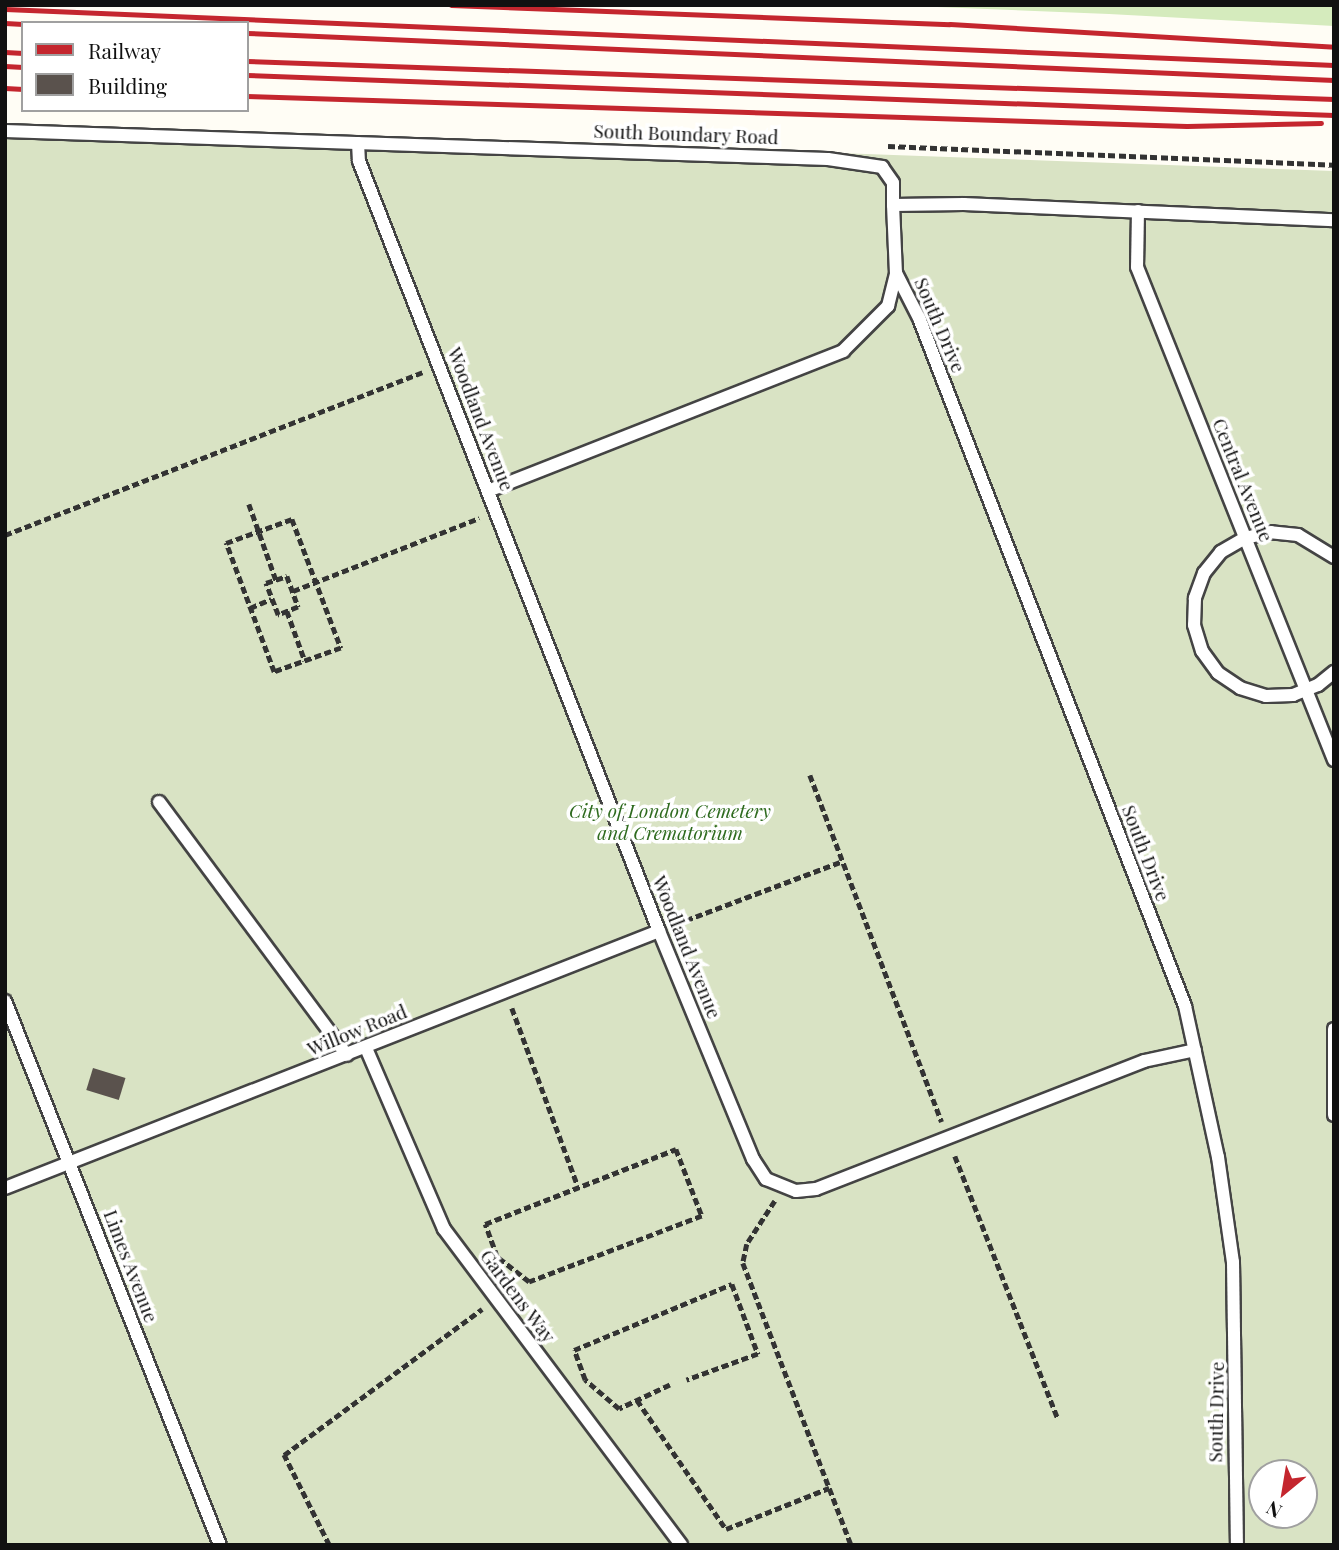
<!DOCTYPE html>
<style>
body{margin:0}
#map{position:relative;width:1339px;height:1550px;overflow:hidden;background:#fffdf5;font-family:"Playfair Display",serif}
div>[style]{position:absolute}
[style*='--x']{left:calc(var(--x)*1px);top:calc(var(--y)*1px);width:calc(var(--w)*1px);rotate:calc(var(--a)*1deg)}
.green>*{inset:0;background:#d5ebbd}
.cemetery>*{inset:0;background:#d9e3c4}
.building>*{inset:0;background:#5a524d;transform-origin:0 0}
.path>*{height:4.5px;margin-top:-2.25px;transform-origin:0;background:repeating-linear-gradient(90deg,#333 0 7px,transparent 0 10.5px)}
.roads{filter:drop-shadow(2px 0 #444) drop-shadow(-2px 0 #444) drop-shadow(0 2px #444) drop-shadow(0 -2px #444)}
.lane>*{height:12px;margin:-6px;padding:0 6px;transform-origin:6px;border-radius:6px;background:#fff}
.rail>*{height:5px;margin:-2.5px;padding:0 2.5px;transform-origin:2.5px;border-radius:2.5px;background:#c4262e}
span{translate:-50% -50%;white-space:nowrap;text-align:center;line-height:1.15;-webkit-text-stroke:7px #fff;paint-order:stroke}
.street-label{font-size:19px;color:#111}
.park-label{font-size:19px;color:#2f6b1f;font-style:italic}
.frame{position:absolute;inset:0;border:7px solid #111;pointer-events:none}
.legend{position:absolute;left:21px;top:21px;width:228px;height:91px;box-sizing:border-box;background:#fff;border:2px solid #a0a0a0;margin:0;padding:9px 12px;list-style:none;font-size:21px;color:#111}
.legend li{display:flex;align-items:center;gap:14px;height:35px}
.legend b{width:35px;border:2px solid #a0a0a0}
.north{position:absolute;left:1248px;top:1459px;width:70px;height:70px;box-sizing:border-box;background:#fff;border:2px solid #a0a0a0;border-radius:50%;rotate:210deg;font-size:19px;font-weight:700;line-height:28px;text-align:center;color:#111}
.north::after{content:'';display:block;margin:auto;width:24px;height:32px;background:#c4262e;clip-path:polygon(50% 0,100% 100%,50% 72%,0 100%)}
</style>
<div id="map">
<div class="green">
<div style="clip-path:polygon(887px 5px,1334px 5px,1334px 26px,1109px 14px)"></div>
</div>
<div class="cemetery">
<div style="clip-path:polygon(evenodd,5px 123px,1334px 171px,1334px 1545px,5px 1545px,5px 123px,1262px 1473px,1304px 1473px,1304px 1515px,1262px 1515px,1262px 1473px)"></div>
</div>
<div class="building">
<div style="left:93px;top:1068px;width:34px;height:23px;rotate:17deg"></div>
</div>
<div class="path">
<div style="--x:888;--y:146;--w:446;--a:2.4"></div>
<div style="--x:249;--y:504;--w:81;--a:70.4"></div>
<div style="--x:292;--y:519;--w:138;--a:69.2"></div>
<div style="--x:341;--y:648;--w:71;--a:160.3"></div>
<div style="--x:274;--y:672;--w:138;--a:-110.4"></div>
<div style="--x:226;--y:543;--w:70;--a:-20"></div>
<div style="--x:5;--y:535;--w:448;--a:-21.3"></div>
<div style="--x:287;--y:576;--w:33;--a:70"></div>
<div style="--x:298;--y:607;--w:22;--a:158"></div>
<div style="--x:278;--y:615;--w:34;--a:-111"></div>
<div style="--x:266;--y:583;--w:22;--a:-18"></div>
<div style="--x:293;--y:591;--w:200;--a:-21.4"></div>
<div style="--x:250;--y:608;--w:23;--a:-23"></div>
<div style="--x:287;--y:611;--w:53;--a:70.2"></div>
<div style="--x:810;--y:775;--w:371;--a:69.2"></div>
<div style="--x:676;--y:924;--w:178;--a:-20.7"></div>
<div style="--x:512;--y:1008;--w:188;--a:69.7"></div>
<div style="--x:676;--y:1149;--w:72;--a:68.8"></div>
<div style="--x:702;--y:1216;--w:185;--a:159.1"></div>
<div style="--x:529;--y:1282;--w:41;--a:-142"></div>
<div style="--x:497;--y:1257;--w:35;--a:-110"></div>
<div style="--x:485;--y:1224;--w:205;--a:-21.4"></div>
<div style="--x:955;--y:1156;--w:282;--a:68.6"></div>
<div style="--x:775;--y:1201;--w:51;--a:123.1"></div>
<div style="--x:747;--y:1244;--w:19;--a:102"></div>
<div style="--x:743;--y:1263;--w:302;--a:69"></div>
<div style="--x:670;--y:1385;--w:56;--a:154.8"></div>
<div style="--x:619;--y:1409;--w:45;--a:-139.5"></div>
<div style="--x:585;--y:1380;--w:32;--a:-110"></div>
<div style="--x:574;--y:1350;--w:171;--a:-22.7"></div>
<div style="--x:732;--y:1284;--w:75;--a:69.6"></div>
<div style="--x:758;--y:1354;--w:76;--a:159.9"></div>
<div style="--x:637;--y:1400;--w:157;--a:55.4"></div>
<div style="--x:726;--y:1529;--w:111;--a:-21.7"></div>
<div style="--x:329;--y:1545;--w:101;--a:-116.6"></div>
<div style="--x:284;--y:1455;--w:246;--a:-36.4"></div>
</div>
<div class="roads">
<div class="lane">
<div style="--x:5;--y:131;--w:823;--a:1.95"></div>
<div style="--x:828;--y:159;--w:55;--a:8.4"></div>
<div style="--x:882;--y:167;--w:19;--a:55"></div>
<div style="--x:893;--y:183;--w:22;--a:90"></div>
<div style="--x:893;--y:205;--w:71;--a:-0.8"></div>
<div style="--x:964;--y:204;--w:370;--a:2.5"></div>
<div style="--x:358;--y:143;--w:18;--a:87"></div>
<div style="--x:359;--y:161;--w:826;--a:68.71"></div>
<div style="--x:659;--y:931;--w:247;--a:67.6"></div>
<div style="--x:753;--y:1159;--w:24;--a:57"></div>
<div style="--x:766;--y:1179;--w:32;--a:22"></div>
<div style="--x:796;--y:1191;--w:20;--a:-6"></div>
<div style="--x:816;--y:1189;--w:352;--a:-21.3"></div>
<div style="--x:1144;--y:1061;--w:52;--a:-12.2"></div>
<div style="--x:893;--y:205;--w:68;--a:87.5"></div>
<div style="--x:896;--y:273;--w:51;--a:62.9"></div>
<div style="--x:919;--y:318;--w:738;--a:68.86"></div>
<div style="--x:1185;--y:1006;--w:155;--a:77.7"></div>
<div style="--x:1218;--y:1157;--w:106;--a:81.9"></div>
<div style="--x:1233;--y:1262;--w:283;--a:89.2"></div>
<div style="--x:1138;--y:211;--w:56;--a:91"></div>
<div style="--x:1137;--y:267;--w:531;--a:68.22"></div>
<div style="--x:488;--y:491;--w:382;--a:-21.5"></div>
<div style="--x:843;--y:351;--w:64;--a:-45"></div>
<div style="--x:888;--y:306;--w:34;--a:-76"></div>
<div style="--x:1334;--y:557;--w:42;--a:-148.6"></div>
<div style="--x:1298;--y:535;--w:27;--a:-174"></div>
<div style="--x:1271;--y:532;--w:27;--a:167"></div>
<div style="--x:1245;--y:538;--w:28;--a:150"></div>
<div style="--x:1221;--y:552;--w:27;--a:129"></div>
<div style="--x:1204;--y:573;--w:27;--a:110"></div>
<div style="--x:1195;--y:598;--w:27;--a:92"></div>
<div style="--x:1194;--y:625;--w:27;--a:73"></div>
<div style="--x:1202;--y:651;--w:27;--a:54"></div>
<div style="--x:1218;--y:673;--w:27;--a:34"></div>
<div style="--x:1240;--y:688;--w:27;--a:17"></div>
<div style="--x:1266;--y:696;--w:27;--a:-2"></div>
<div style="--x:1293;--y:695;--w:27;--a:-22"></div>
<div style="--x:1318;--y:685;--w:21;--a:-39"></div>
<div style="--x:159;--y:802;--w:315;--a:53.4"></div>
<div style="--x:5;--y:1001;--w:585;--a:68.44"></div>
<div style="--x:1334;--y:1029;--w:86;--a:90"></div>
<div style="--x:366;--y:1048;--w:197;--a:66.7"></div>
<div style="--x:444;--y:1229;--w:395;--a:53.1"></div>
<div style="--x:5;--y:1188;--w:703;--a:-21.45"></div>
</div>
</div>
<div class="rail">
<div style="--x:451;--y:5;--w:499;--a:2.2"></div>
<div style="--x:950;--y:24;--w:385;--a:3.4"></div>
<div style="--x:5;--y:9;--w:1330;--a:2.41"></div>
<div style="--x:5;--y:23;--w:18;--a:3"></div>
<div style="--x:247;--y:33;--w:1088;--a:2.48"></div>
<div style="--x:5;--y:52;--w:18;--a:3"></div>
<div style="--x:247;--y:61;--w:1088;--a:2"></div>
<div style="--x:5;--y:66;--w:18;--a:3"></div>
<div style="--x:247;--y:75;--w:1088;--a:2.11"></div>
<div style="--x:5;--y:88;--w:18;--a:3"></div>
<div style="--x:247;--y:96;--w:940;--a:1.83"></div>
<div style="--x:1187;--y:126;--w:134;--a:-1.3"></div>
</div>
<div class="street-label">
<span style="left:686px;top:134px;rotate:2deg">South Boundary Road</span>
<span style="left:940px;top:325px;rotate:67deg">South Drive</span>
<span style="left:481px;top:419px;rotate:69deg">Woodland Avenue</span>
<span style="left:1243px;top:480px;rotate:68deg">Central Avenue</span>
<span style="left:1146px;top:853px;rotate:69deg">South Drive</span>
<span style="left:687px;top:947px;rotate:68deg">Woodland Avenue</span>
<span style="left:357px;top:1030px;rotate:-22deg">Willow Road</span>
<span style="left:131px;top:1266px;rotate:69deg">Limes Avenue</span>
<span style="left:518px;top:1296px;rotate:53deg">Gardens Way</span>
<span style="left:1216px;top:1412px;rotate:-89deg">South Drive</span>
</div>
<div class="park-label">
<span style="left:670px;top:822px">City of London Cemetery<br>and Crematorium</span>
</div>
<div class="frame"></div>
<ul class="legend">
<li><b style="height:9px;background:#c4262e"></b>Railway</li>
<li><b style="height:19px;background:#5a524d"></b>Building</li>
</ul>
<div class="north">N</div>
</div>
